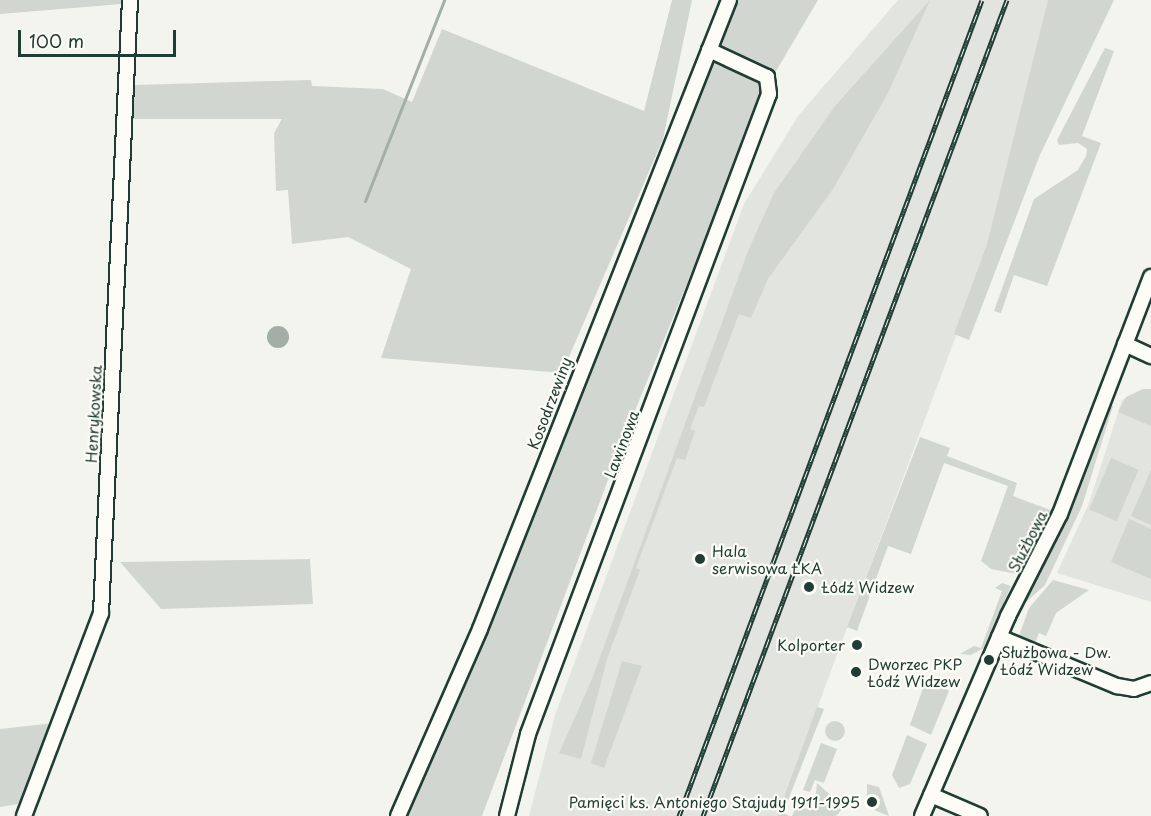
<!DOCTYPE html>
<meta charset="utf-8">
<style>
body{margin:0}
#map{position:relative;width:1151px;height:816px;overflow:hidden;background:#f4f4ef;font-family:"Playpen Sans",sans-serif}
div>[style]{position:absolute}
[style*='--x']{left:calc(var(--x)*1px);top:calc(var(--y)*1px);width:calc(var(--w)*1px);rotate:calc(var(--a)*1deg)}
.built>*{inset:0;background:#e2e5df}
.green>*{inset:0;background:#d1d6d1;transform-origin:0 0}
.round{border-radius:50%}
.water>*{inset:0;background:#a3aea7}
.stream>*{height:3px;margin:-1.5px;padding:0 1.5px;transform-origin:1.5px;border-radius:1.5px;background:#a3aea7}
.roads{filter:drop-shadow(2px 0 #1f3d34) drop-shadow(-2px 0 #1f3d34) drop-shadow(0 2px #1f3d34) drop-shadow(0 -2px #1f3d34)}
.minor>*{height:14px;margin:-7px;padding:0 7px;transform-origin:7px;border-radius:7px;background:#fdfcf7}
.rail>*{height:5px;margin-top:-2.5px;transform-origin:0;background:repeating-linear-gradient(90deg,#fdfcf7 0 9px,#1f3d34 0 18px);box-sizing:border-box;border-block:2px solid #1f3d34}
.dots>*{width:16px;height:16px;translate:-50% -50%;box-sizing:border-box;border:3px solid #fdfcf7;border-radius:50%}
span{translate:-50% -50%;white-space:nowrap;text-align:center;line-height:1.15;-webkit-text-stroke:4.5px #fdfcf7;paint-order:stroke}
.street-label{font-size:15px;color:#1f3d34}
.poi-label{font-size:15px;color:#1f3d34}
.left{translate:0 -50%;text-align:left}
.right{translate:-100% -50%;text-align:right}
.scale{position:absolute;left:18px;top:30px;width:158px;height:27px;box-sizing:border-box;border:3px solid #1f3d34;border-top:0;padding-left:8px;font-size:18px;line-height:21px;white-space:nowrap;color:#1f3d34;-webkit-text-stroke:4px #fdfcf7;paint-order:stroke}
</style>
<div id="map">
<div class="built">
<div style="clip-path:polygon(898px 0,1051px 0,985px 258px,777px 816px,529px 816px,555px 715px,744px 204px,798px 116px)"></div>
<div style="clip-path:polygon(1143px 389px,1151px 389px,1151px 602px,1057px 573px,1089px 503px,1122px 400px)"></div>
</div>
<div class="green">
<div style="clip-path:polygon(0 0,122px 0,122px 4px,0 14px)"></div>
<div style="clip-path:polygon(672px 0,692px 0,663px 139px,562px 373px,381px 358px,411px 269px,348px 237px,292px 244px,288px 190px,276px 191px,274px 133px,282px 119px,131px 119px,133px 85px,311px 80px,312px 86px,383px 89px,412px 102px,442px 29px,644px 111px)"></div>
<div style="clip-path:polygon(729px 0,818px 0,769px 83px,623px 440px,482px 816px,398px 816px)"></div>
<div style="clip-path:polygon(930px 0,888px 93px,833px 189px,768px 279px,751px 318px,739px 314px,704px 407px,699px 406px,690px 429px,695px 431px,685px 460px,677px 458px,636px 568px,640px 570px,607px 659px,581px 759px,559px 753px,592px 679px,748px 251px,774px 193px,835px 106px)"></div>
<div style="clip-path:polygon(1048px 0,1114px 0,1039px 157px,969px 340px,954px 334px,987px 244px)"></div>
<div style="clip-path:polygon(1105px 48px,1114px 51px,1082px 136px,1101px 143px,1047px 286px,1014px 275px,1001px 313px,994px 311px,1034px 199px,1078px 170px,1086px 156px,1087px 149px,1078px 143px,1059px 145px,1057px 140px)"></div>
<div style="clip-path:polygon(1143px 389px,1151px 389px,1151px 426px,1118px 412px,1126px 397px)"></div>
<div style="clip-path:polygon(1108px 404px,1113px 406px,1082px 506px,1045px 585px,1025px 603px)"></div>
<div style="clip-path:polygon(920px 437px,950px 448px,947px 456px,1017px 483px,1013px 496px,1053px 511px,1022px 575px,991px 569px,981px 561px,1008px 486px,944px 463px,911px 554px,888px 546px,857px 631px,847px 627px)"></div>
<div style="left:1111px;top:458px;width:30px;height:56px;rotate:23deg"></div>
<div style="clip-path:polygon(1151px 470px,1151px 525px,1131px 516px)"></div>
<div style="clip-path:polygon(1129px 519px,1151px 529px,1151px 579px,1111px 562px)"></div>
<div style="clip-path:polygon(310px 559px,313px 604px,161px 609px,120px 562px)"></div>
<div style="clip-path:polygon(1053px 580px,1089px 590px,1056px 613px,1046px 636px,1039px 633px,1035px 643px,1019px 636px,1029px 608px)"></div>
<div style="clip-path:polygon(1002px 583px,1011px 586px,984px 648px,971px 655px,960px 654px,974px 646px,981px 648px,1002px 591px,995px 588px)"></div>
<div style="clip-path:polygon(622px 661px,642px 666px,604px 768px,591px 763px)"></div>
<div style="clip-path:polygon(932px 680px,949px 691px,931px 735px,910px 725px,924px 685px)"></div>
<div style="clip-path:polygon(817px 707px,824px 709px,783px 813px,790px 816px,777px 816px)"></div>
<div class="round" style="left:825px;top:721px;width:20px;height:20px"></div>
<div style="clip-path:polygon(54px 723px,18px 804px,0 807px,0 729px)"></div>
<div style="clip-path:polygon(907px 735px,927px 744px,910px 784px,899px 788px,892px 775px)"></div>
<div style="clip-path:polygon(821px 743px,837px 749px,824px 783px,815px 780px,810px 792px,803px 790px)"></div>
<div style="clip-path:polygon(817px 783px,844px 807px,836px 816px,792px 816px,796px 807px,814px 810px)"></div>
<div style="clip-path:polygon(867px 784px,879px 787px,889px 816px,874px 810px,873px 798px,867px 800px)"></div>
</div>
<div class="water">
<div class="round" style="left:267px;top:326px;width:22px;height:22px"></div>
</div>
<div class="stream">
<div style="--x:365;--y:201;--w:216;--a:-68.5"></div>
</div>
<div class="roads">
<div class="minor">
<div style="--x:1125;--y:344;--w:29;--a:25"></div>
<div style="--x:999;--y:637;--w:128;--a:22.6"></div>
<div style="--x:1117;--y:686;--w:17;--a:10"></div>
<div style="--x:1134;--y:689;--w:18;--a:-19"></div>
<div style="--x:931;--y:795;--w:53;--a:23.2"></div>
<div style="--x:24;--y:816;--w:217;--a:-69.2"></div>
<div style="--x:101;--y:613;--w:614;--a:-87.29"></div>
<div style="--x:398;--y:816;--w:204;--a:-66.3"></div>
<div style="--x:480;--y:629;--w:676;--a:-68.4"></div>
<div style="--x:507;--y:816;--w:85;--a:-75.6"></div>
<div style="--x:528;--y:734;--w:684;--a:-69.37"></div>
<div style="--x:769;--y:94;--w:17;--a:-97"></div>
<div style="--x:767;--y:77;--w:64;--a:-155"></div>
<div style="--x:922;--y:816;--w:218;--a:-66.7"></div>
<div style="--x:1008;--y:616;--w:114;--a:-63"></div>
<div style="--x:1060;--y:514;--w:254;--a:-69"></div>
</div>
</div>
<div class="rail">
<div style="--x:679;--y:816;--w:870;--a:-69.63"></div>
<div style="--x:703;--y:816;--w:871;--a:-69.57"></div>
</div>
<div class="dots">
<div style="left:700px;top:559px;background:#1f3d34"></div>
<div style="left:809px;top:587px;background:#1f3d34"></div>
<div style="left:857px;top:645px;background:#1f3d34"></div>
<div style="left:989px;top:660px;background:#1f3d34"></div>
<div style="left:856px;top:672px;background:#1f3d34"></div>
<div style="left:872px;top:802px;background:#1f3d34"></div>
</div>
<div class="street-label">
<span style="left:549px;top:403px;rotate:-69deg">Kosodrzewiny</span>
<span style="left:93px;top:414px;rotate:-87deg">Henrykowska</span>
<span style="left:621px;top:444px;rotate:-69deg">Lawinowa</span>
<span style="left:1027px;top:541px;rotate:-63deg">Służbowa</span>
</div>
<div class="poi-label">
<span class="left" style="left:712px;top:559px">Hala<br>serwisowa ŁKA</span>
<span class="left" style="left:822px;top:587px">Łódź Widzew</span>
<span class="right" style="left:845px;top:645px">Kolporter</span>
<span class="left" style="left:1001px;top:660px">Służbowa - Dw.<br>Łódź Widzew</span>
<span class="left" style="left:868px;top:672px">Dworzec PKP<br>Łódź Widzew</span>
<span class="right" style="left:860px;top:802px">Pamięci ks. Antoniego Stajudy 1911-1995</span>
</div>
<div class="scale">100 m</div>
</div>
